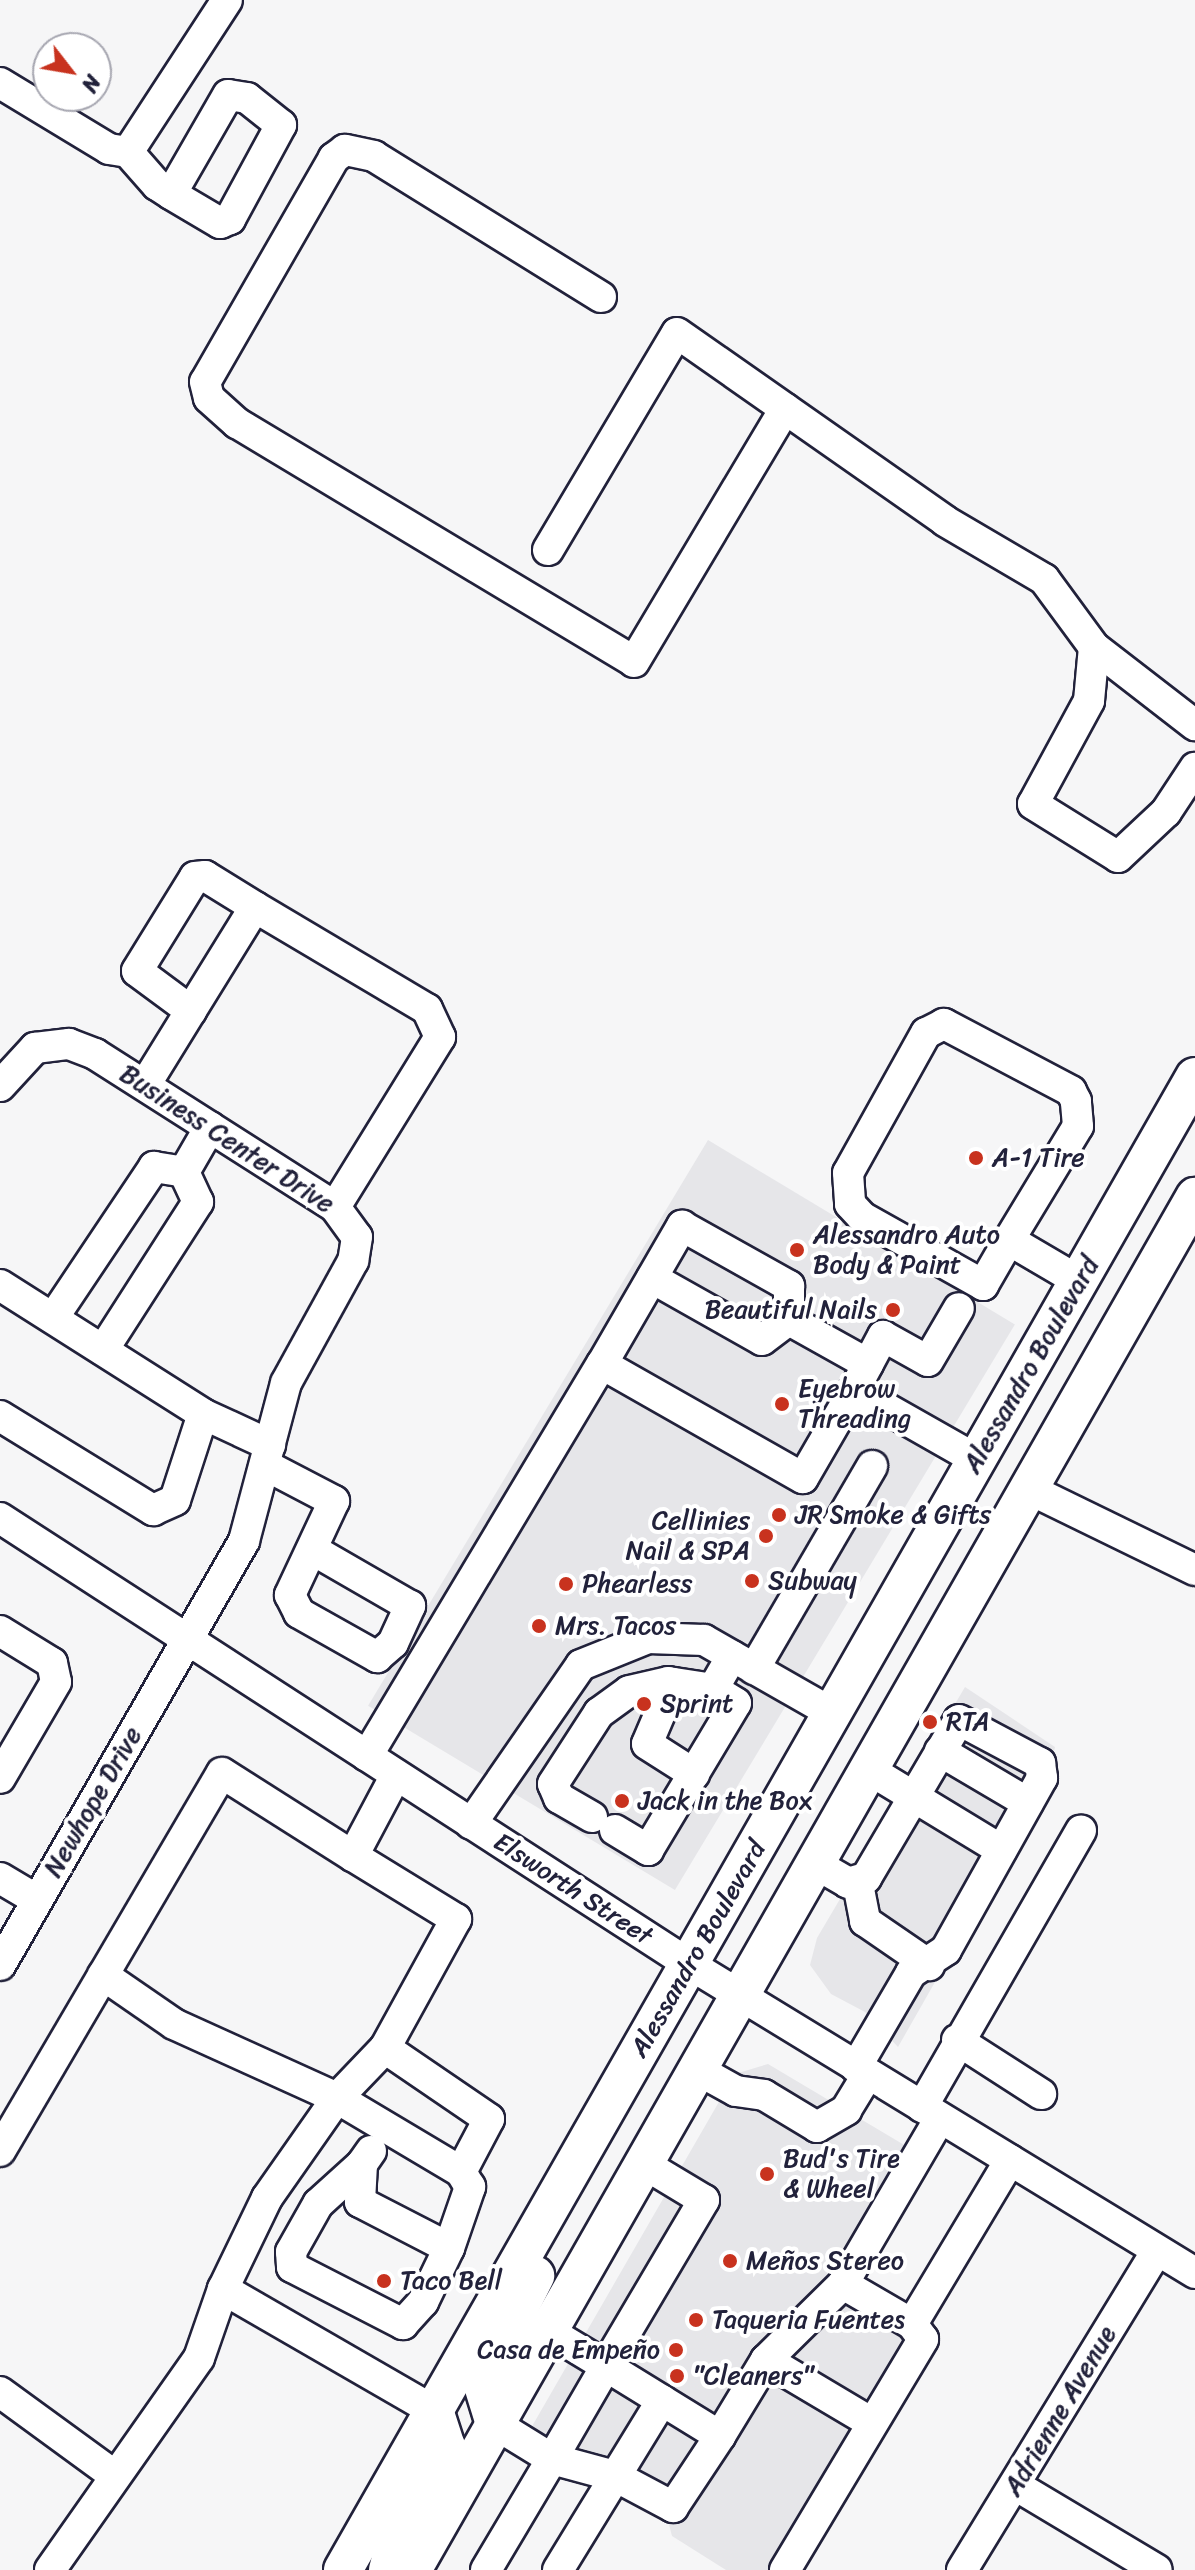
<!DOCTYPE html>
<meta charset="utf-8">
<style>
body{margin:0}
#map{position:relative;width:1195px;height:2570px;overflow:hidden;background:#f6f6f7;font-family:Sriracha,sans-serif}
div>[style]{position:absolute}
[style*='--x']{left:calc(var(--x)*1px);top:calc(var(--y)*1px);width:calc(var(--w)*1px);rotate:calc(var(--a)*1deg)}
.built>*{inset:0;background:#e6e6e9;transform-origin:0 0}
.roads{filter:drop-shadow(2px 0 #22223b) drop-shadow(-2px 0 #22223b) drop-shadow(0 2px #22223b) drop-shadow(0 -2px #22223b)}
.minor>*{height:30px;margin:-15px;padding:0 15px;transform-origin:15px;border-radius:15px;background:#fff}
.major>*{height:38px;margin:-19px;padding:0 19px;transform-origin:19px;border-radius:19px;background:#fff}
.dots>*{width:22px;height:22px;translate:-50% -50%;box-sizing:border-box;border:4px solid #fff;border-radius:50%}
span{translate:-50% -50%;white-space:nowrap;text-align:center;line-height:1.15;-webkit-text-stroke:8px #fff;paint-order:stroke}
.street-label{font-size:26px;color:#22223b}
.poi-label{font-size:26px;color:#22223b}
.left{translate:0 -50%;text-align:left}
.right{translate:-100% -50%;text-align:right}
.north{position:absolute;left:32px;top:32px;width:80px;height:80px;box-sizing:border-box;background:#fff;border:2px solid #a7a7b1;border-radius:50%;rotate:121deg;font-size:22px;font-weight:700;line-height:32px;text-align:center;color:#22223b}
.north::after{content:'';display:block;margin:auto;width:28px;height:36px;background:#c8321e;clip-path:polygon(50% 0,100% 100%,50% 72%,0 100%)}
</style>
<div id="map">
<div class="built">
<div style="left:708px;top:1140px;width:358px;height:660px;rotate:31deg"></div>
<div style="clip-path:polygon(965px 1687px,1055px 1747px,1046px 1787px,898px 2047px,865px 2012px,831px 1994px,810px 1965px,817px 1938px)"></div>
<div style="clip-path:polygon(768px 2064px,911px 2149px,841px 2275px,916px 2334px,773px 2570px,726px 2570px,672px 2536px,662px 2498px,531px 2428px,735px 2074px)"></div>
</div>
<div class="roads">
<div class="minor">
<div style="--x:0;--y:83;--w:127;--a:31.2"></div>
<div style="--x:109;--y:149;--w:19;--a:9"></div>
<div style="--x:128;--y:152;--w:181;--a:-56.9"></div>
<div style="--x:128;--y:152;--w:44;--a:48.7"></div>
<div style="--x:157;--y:185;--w:17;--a:33"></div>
<div style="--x:171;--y:194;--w:57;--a:30.6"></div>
<div style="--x:220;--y:223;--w:11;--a:-22"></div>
<div style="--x:230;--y:219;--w:107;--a:-61.5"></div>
<div style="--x:281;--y:125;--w:43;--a:-141.5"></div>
<div style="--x:247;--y:98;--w:19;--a:-171"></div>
<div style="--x:228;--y:95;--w:114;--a:119.9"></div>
<div style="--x:601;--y:297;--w:267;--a:-148.2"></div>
<div style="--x:374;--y:156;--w:30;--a:-168"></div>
<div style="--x:345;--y:150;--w:14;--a:144"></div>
<div style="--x:334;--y:158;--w:258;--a:119.9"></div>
<div style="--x:205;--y:382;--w:16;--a:76"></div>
<div style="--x:209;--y:398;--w:38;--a:42"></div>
<div style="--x:237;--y:423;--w:463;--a:31"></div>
<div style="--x:634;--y:662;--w:295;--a:-59.2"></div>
<div style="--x:548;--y:550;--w:252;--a:-59.3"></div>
<div style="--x:677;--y:333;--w:327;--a:35"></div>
<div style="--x:945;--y:521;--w:115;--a:30.4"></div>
<div style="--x:1044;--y:579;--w:84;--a:53.7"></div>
<div style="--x:1094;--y:647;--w:128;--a:37.7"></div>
<div style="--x:1094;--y:647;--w:54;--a:95.3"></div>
<div style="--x:1089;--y:701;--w:117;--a:118.5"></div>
<div style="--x:1033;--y:804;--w:100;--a:31.9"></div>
<div style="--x:1118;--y:857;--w:66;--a:-43.2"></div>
<div style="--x:1166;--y:812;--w:53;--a:-56.6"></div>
<div style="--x:191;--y:1011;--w:67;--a:-143.5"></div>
<div style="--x:137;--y:971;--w:110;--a:-58.3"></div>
<div style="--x:195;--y:877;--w:10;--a:-6"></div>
<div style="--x:205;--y:876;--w:59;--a:31.8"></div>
<div style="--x:145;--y:1085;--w:209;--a:-58.3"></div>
<div style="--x:255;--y:907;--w:200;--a:30.7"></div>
<div style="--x:427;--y:1009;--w:31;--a:65"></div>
<div style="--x:440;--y:1037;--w:200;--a:121.7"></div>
<div style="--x:0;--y:1086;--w:52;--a:-47.4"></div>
<div style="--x:35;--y:1048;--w:34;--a:-7"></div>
<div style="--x:69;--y:1044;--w:28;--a:21"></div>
<div style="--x:95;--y:1054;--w:285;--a:32.5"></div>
<div style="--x:335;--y:1207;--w:37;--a:54"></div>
<div style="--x:357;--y:1237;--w:24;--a:99"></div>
<div style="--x:353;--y:1261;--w:139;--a:118.8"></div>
<div style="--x:286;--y:1383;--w:163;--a:104.9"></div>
<div style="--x:244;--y:1541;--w:489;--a:119.9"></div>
<div style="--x:1009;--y:1240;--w:133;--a:-58.8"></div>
<div style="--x:1078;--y:1126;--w:25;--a:-95"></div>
<div style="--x:1076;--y:1101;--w:11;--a:-117"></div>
<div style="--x:1071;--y:1091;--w:144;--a:-152.2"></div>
<div style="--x:944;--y:1024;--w:20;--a:153"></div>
<div style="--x:926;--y:1033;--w:160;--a:119.1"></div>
<div style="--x:848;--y:1173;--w:31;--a:86"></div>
<div style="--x:850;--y:1204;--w:18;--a:47"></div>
<div style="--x:862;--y:1217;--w:139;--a:29.3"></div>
<div style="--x:983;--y:1285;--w:52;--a:-60"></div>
<div style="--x:1009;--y:1240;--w:81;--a:30.4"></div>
<div style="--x:652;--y:1278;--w:126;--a:29.4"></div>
<div style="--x:762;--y:1340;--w:34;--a:-37"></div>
<div style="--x:0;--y:1285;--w:241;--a:32.4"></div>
<div style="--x:53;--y:1318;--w:182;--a:-56.2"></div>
<div style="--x:154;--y:1167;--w:30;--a:9"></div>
<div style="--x:103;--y:1350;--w:176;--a:-57.3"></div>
<div style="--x:198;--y:1202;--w:33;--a:-115"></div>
<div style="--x:184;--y:1172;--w:52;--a:-60"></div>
<div style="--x:602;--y:1364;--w:160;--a:-59.9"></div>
<div style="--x:682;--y:1226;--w:123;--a:29.3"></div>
<div style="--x:789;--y:1286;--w:34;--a:90"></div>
<div style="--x:789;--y:1320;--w:90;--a:29.1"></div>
<div style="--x:868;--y:1364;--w:30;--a:118"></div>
<div style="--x:868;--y:1364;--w:32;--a:-62"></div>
<div style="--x:883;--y:1336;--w:51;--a:29.1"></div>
<div style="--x:928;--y:1361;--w:61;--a:-59.7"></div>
<div style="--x:0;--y:1416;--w:180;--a:31.6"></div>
<div style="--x:153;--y:1510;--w:24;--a:-24"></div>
<div style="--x:175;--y:1500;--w:90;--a:-72"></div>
<div style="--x:203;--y:1414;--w:74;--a:24.8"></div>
<div style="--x:265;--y:1465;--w:78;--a:27.6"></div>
<div style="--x:334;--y:1501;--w:104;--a:115.1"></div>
<div style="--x:290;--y:1595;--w:20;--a:63"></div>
<div style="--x:299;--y:1613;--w:90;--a:29.4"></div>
<div style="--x:377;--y:1657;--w:21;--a:-41"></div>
<div style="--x:393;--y:1643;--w:41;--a:-65.3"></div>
<div style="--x:410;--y:1606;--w:112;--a:-150"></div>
<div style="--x:1029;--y:1489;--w:185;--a:26"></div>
<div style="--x:0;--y:1518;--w:821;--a:32.92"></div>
<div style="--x:689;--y:1964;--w:593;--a:31.41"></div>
<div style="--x:0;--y:1631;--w:61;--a:31.6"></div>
<div style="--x:52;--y:1663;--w:19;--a:78"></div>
<div style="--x:56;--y:1682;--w:111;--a:120.3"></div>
<div style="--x:754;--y:1669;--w:235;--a:-59.8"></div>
<div style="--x:673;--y:1683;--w:66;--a:113.1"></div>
<div style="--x:647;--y:1744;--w:56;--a:32.6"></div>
<div style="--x:940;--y:1751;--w:102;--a:30.6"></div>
<div style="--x:367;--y:1756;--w:457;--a:-59.1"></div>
<div style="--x:602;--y:1364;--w:231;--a:29.6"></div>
<div style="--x:803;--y:1478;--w:102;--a:-59.9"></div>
<div style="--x:854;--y:1390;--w:142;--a:29.6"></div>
<div style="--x:868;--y:1769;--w:156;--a:31.3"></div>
<div style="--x:396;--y:1775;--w:92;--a:118"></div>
<div style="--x:353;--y:1856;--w:121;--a:31.5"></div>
<div style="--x:456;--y:1919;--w:147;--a:118.8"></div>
<div style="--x:385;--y:2048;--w:69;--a:133.8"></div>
<div style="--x:337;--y:2098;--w:122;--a:125"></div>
<div style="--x:267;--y:2198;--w:101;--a:115.8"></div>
<div style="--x:223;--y:2289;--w:244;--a:30"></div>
<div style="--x:592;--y:1817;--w:38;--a:-150"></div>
<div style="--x:559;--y:1798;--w:15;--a:-113"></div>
<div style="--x:553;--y:1784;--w:85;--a:-57.1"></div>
<div style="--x:599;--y:1713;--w:37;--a:-36"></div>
<div style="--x:629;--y:1691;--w:40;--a:-13"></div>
<div style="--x:668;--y:1682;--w:46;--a:8.8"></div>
<div style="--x:471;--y:1824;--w:193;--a:-55.3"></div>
<div style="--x:581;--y:1665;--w:72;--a:-21.9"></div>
<div style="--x:648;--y:1638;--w:56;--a:2"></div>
<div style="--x:704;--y:1640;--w:147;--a:29.7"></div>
<div style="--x:615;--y:1830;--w:39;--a:31"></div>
<div style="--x:648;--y:1850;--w:171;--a:-59.1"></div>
<div style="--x:736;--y:1703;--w:27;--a:-149"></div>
<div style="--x:713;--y:1689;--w:38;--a:-60"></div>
<div style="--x:814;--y:1863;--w:39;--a:30"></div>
<div style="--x:848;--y:1883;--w:19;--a:-16"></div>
<div style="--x:866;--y:1878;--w:183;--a:-59.5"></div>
<div style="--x:959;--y:1720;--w:92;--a:28"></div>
<div style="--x:1040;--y:1763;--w:15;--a:82"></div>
<div style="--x:1042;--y:1778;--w:197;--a:119.2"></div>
<div style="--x:946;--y:1950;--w:42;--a:146.7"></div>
<div style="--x:911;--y:1973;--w:109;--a:120.3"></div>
<div style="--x:0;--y:1878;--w:43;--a:30.7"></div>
<div style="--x:858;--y:1884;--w:38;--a:79"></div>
<div style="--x:865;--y:1921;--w:78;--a:34.5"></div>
<div style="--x:103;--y:1975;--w:86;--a:34.6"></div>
<div style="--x:174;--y:2024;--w:179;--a:24.4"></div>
<div style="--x:337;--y:2098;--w:144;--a:30.8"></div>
<div style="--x:461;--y:2172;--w:60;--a:-62.2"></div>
<div style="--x:489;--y:2119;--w:126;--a:-145.7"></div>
<div style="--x:957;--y:2040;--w:100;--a:32.7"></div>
<div style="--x:698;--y:2070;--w:43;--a:28.9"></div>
<div style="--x:736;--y:2091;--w:28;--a:8"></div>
<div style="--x:764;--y:2095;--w:62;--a:31.1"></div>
<div style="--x:817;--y:2127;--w:34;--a:-30"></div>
<div style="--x:846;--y:2110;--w:42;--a:-58.6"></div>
<div style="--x:922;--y:2107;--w:319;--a:-60.1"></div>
<div style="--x:0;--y:2151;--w:438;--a:-59.6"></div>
<div style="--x:222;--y:1773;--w:155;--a:32.4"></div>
<div style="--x:371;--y:2151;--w:16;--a:125"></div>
<div style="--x:362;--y:2164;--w:38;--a:93"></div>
<div style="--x:360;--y:2202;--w:100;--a:27.3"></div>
<div style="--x:449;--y:2248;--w:65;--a:-71"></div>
<div style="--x:470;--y:2187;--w:17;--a:-121"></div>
<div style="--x:362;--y:2164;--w:59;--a:137.7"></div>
<div style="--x:318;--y:2204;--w:55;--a:119.4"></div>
<div style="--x:291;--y:2252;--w:15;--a:86"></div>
<div style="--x:292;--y:2267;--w:125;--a:27.2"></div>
<div style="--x:403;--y:2324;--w:30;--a:-48"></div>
<div style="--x:423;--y:2302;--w:60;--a:-64.3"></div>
<div style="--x:644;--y:2164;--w:70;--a:31"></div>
<div style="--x:704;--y:2200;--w:193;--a:120.6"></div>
<div style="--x:606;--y:2366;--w:134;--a:31.6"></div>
<div style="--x:720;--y:2436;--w:89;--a:-58.8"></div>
<div style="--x:766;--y:2360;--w:108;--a:-44.6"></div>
<div style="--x:843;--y:2284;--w:192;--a:-59.7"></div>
<div style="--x:843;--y:2284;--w:80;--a:30.1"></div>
<div style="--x:912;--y:2324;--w:191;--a:-59.1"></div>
<div style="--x:548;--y:2331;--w:68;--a:31.1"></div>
<div style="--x:606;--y:2366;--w:108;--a:120.1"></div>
<div style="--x:552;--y:2459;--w:65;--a:15.1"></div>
<div style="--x:615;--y:2476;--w:66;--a:28.1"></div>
<div style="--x:673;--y:2507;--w:85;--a:-56.5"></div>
<div style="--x:766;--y:2360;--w:123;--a:30.7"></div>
<div style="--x:0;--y:2392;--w:141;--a:36.1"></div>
<div style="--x:1015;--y:2485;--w:165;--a:30.9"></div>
<div style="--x:50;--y:2570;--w:259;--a:-54.9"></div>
<div style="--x:199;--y:2358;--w:73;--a:-70.8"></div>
<div style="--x:486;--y:2570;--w:129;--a:-59.3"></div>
<div style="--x:552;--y:2459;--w:67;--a:-148.4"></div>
<div style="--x:558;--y:2570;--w:199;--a:-58.5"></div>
<div style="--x:785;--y:2570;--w:269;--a:-59.1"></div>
<div style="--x:923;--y:2339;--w:19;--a:-126"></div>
<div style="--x:962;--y:2570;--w:374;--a:-58.6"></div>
</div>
<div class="major">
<div style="--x:495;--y:2424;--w:44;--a:-107.2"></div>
<div style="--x:482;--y:2382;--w:119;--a:-63.4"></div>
<div style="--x:343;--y:2570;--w:1719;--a:-60.29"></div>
<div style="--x:388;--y:2570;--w:39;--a:-75"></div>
<div style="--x:398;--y:2532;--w:98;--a:-60.5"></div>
<div style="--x:446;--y:2447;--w:38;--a:-108"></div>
<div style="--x:412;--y:2570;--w:1581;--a:-60.3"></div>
</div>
</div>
<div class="dots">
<div style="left:976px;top:1158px;background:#c8321e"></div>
<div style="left:797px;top:1250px;background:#c8321e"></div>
<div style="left:893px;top:1310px;background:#c8321e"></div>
<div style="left:782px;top:1404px;background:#c8321e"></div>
<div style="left:779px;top:1515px;background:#c8321e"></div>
<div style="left:766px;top:1536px;background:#c8321e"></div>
<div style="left:752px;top:1581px;background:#c8321e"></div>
<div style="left:566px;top:1584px;background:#c8321e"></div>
<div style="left:539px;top:1626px;background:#c8321e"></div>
<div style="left:644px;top:1704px;background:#c8321e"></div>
<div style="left:930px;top:1722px;background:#c8321e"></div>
<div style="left:622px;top:1801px;background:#c8321e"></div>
<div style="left:767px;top:2174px;background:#c8321e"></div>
<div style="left:730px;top:2261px;background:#c8321e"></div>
<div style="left:384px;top:2281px;background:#c8321e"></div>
<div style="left:696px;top:2320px;background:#c8321e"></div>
<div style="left:676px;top:2350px;background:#c8321e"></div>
<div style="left:677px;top:2376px;background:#c8321e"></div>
</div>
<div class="street-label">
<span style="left:227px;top:1139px;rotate:33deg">Business Center Drive</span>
<span style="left:1031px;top:1365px;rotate:-60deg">Alessandro Boulevard</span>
<span style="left:93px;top:1802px;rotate:-60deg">Newhope Drive</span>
<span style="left:573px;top:1889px;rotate:33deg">Elsworth Street</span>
<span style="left:698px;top:1949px;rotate:-60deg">Alessandro Boulevard</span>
<span style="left:1060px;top:2411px;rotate:-59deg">Adrienne Avenue</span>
</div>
<div class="poi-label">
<span class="left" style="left:992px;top:1158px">A-1 Tire</span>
<span class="left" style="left:813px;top:1250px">Alessandro Auto<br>Body &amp; Paint</span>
<span class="right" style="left:877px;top:1310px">Beautiful Nails</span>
<span class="left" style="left:798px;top:1404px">Eyebrow<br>Threading</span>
<span class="left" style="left:795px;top:1515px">JR Smoke &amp; Gifts</span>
<span class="right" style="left:750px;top:1536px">Cellinies<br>Nail &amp; SPA</span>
<span class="left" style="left:768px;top:1581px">Subway</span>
<span class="left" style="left:582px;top:1584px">Phearless</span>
<span class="left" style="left:555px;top:1626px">Mrs. Tacos</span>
<span class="left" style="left:660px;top:1704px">Sprint</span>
<span class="left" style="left:946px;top:1722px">RTA</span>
<span class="left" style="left:638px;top:1801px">Jack in the Box</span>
<span class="left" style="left:783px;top:2174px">Bud's Tire<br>&amp; Wheel</span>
<span class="left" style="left:746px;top:2261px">Meños Stereo</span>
<span class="left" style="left:400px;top:2281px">Taco Bell</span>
<span class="left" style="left:712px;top:2320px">Taqueria Fuentes</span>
<span class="right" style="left:660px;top:2350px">Casa de Empeño</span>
<span class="left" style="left:693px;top:2376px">"Cleaners"</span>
</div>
<div class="north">N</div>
</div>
